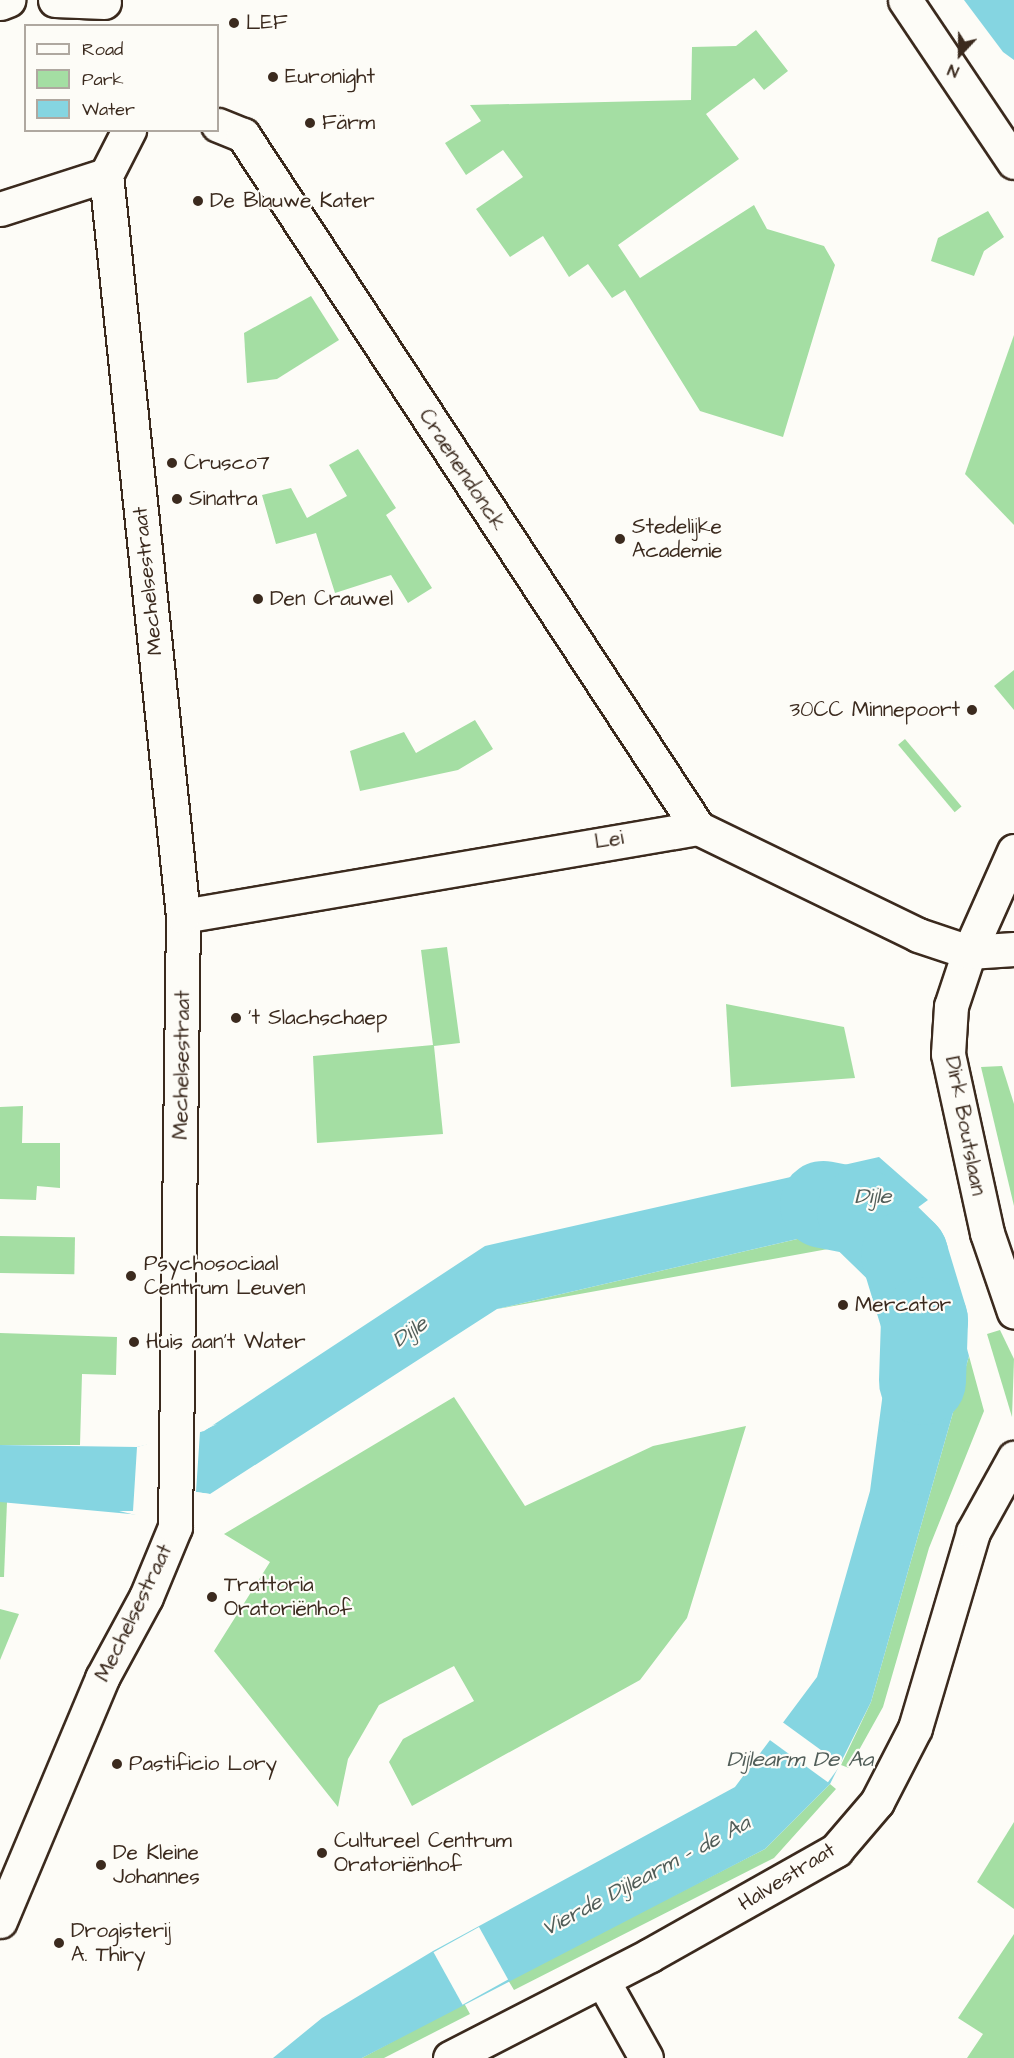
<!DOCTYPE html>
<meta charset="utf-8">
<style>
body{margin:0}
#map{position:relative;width:1014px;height:2058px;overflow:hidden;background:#fdfcf7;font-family:"Architects Daughter",sans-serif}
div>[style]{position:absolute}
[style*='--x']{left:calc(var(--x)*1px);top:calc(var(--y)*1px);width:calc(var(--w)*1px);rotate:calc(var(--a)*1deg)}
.green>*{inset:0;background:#a4dea3;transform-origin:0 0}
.water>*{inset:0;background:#85d5e1}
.pier>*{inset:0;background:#fdfcf7;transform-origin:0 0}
.river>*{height:87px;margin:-43.5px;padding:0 43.5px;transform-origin:43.5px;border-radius:43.5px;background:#85d5e1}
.roads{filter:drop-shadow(2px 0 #3b2a1e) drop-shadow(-2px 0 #3b2a1e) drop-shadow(0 2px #3b2a1e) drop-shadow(0 -2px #3b2a1e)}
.minor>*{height:33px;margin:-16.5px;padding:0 16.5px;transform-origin:16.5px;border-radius:16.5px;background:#fdfcf7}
.dots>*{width:16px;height:16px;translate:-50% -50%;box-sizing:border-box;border:3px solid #fdfcf7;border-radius:50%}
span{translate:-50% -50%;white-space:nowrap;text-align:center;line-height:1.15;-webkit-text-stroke:4.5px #fdfcf7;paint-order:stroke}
.poi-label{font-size:21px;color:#3b2a1e}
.left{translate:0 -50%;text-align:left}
.right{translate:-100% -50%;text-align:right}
.street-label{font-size:21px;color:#3b2a1e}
.water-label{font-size:22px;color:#515d58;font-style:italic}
.legend{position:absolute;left:24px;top:24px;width:195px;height:108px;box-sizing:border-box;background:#fdfcf7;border:2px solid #afa8a0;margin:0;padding:8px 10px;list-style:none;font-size:18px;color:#3b2a1e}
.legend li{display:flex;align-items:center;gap:12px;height:30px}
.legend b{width:30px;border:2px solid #afa8a0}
.north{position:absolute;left:930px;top:24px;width:60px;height:60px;-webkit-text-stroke:4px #fdfcf7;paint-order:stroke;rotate:202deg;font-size:16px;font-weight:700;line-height:24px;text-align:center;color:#3b2a1e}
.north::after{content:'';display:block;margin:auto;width:21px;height:27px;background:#3b2a1e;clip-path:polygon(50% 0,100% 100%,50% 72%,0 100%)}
</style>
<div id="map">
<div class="green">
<div style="clip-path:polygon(756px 30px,788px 71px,764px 90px,754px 78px,706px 114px,739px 159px,618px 245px,640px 278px,754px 205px,767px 229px,824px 246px,835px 265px,783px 437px,700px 411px,625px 290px,612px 298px,588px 264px,569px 277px,543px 236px,510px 257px,476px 209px,523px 177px,503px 150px,466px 175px,445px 143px,481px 121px,470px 105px,691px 100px,692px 47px,736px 46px)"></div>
<div style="clip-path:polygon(988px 211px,1004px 237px,984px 251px,974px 276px,931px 261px,938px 238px)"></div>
<div style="clip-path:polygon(311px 296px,339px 340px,277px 379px,247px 383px,244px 333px)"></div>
<div style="clip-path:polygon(1014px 335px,1014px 525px,965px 474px)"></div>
<div style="clip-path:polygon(358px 449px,396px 508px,386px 515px,432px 588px,408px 603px,391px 575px,335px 593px,316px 533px,276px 544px,262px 495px,291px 488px,307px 518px,347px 496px,329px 465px)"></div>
<div style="clip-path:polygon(1014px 670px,1014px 710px,994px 686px)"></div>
<div style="clip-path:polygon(475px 720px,493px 749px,458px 770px,360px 791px,350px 751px,404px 732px,416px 753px)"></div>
<div style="left:905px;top:739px;width:88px;height:9px;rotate:50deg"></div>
<div style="clip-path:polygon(447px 947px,460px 1043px,434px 1046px,443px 1134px,317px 1143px,313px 1056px,433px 1045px,421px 950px)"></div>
<div style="clip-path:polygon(726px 1004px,844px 1027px,855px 1078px,731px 1087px)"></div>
<div style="clip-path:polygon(1002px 1066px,1014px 1104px,1014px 1206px,981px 1067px)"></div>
<div style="clip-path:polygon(23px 1106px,22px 1143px,60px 1143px,60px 1188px,37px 1186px,36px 1200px,0 1199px,0 1107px)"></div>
<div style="clip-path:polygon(853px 1226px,872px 1241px,497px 1309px)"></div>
<div style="left:0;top:1236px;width:75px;height:37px;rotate:1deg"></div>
<div style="clip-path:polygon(1000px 1330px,1014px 1359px,1012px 1417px,987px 1334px)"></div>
<div style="clip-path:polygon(0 1333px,117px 1337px,116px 1375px,82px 1374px,80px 1445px,0 1445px)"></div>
<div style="clip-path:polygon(969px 1356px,984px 1411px,929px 1548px,883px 1707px,849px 1768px,841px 1765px,871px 1702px)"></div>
<div style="clip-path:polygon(454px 1397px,525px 1506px,653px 1446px,746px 1426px,687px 1618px,640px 1680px,412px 1806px,389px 1762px,403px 1739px,474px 1701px,454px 1666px,379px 1705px,348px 1759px,338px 1807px,214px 1651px,270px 1562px,224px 1534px)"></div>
<div style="clip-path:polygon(0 1502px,7px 1502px,4px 1577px,0 1577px)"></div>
<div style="clip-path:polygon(0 1609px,19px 1614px,0 1660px)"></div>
<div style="clip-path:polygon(830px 1784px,836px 1789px,774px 1858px,514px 1990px,508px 1980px,765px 1849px)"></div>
<div style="clip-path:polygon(1014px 1822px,1014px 1909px,977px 1882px)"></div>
<div style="clip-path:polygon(1014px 1934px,1014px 2058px,967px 2058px,983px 2034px,958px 2018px)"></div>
<div style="clip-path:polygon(464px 2003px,470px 2014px,384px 2058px,362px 2058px)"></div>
</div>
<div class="water">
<div style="clip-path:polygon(964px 0,1014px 0,1014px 60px,1003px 52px)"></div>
<div style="clip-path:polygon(879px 1157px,928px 1200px,872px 1241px,853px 1226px,497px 1309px,210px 1494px,196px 1492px,141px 1515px,0 1502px,0 1445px,137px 1447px,204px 1431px,485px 1246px)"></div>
<div style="clip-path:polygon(938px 1243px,969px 1356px,871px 1702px,830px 1784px,765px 1849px,362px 2058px,273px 2058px,322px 2018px,433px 1951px,735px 1787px,817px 1677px,870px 1491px,887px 1362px,889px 1279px)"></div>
</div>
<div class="pier">
<div style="clip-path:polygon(217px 1424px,200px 1432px,196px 1492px,210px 1494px,144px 1517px,119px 1511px,133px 1511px,137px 1447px)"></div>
<div style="left:781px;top:1721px;width:74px;height:22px;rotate:36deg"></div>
<div style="left:479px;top:1927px;width:60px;height:52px;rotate:61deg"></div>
</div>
<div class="river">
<div style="--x:823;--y:1204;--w:38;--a:11"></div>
<div style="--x:860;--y:1211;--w:62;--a:44.3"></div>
<div style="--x:904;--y:1254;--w:69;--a:73.1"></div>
<div style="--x:924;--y:1320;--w:61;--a:91.9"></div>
</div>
<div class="roads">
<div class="minor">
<div style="--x:55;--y:0;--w:49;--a:2.3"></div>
<div style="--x:905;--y:0;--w:195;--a:56.1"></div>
<div style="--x:0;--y:3;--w:9;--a:-21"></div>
<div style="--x:218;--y:125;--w:27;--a:22"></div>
<div style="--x:243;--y:135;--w:829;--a:56.71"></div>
<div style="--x:0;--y:209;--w:111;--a:-17.8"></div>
<div style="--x:106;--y:175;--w:51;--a:-62.9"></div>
<div style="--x:1014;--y:851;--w:111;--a:114"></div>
<div style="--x:969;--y:952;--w:57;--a:108.4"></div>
<div style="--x:951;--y:1006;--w:48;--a:93.6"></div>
<div style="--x:948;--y:1054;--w:183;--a:77.7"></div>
<div style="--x:987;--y:1233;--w:83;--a:71.1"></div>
<div style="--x:183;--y:916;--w:522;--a:-9.7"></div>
<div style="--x:698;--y:828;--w:245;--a:25.9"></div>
<div style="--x:918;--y:935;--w:54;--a:18.4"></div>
<div style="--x:969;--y:952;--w:45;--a:-3.8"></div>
<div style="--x:0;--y:1921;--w:264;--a:-67.2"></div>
<div style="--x:102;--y:1678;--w:92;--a:-61.5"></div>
<div style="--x:146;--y:1597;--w:76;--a:-67.5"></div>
<div style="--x:175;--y:1527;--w:611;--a:-89.25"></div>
<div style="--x:183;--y:916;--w:745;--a:-95.93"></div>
<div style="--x:603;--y:1981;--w:88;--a:60.8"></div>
<div style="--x:450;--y:2058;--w:225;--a:-27.2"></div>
<div style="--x:650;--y:1955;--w:214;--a:-29.4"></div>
<div style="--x:836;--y:1850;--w:63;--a:-49.5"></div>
<div style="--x:877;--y:1802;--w:83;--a:-62.8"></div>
<div style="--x:915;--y:1728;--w:204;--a:-73.5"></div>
<div style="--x:973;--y:1532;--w:85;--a:-61"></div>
</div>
</div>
<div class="dots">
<div style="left:234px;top:23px;background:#3b2a1e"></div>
<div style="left:273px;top:77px;background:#3b2a1e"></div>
<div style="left:310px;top:123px;background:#3b2a1e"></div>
<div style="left:198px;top:201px;background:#3b2a1e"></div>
<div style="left:172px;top:463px;background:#3b2a1e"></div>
<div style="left:177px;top:499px;background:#3b2a1e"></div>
<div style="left:620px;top:539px;background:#3b2a1e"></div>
<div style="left:258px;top:599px;background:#3b2a1e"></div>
<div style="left:972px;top:710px;background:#3b2a1e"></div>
<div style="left:236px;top:1018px;background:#3b2a1e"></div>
<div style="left:131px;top:1276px;background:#3b2a1e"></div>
<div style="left:843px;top:1305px;background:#3b2a1e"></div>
<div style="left:134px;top:1342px;background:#3b2a1e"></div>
<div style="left:212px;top:1597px;background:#3b2a1e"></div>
<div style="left:117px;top:1764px;background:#3b2a1e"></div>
<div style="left:322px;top:1853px;background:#3b2a1e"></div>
<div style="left:101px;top:1865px;background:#3b2a1e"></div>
<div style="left:59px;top:1943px;background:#3b2a1e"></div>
</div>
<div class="poi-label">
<span class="left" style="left:246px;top:23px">LEF</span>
<span class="left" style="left:285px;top:77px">Euronight</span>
<span class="left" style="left:322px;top:123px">Färm</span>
<span class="left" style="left:210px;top:201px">De Blauwe Kater</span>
<span class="left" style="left:184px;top:463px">Crusco7</span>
<span class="left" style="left:189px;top:499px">Sinatra</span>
<span class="left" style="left:632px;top:539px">Stedelijke<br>Academie</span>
<span class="left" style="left:270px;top:599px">Den Crauwel</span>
<span class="right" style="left:960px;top:710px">30CC Minnepoort</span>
<span class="left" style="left:248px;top:1018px">'t Slachschaep</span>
<span class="left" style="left:144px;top:1276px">Psychosociaal<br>Centrum Leuven</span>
<span class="left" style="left:855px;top:1305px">Mercator</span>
<span class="left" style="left:146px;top:1342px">Huis aan't Water</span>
<span class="left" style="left:224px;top:1597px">Trattoria<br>Oratoriënhof</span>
<span class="left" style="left:129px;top:1764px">Pastificio Lory</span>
<span class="left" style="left:334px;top:1853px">Cultureel Centrum<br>Oratoriënhof</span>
<span class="left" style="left:113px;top:1865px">De Kleine<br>Johannes</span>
<span class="left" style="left:71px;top:1943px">Drogisterij<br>A. Thiry</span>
</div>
<div class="street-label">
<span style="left:462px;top:470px;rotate:57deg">Craenendonck</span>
<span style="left:148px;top:581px;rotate:-96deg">Mechelsestraat</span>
<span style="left:609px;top:840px;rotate:-9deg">Lei</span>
<span style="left:182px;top:1065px;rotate:-89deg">Mechelsestraat</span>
<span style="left:965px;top:1126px;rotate:79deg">Dirk Boutslaan</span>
<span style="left:134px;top:1613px;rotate:-64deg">Mechelsestraat</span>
<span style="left:787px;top:1877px;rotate:-32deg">Halvestraat</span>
</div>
<div class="water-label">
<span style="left:873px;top:1197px">Dijle</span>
<span style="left:410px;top:1332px;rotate:-35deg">Dijle</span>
<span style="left:800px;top:1760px">Dijlearm De Aa</span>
<span style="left:646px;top:1876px;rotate:-28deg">Vierde Dijlearm - de Aa</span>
</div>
<ul class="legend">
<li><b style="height:8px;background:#fdfcf7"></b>Road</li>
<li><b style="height:16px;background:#a4dea3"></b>Park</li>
<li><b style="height:16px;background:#85d5e1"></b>Water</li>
</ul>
<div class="north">N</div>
</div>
